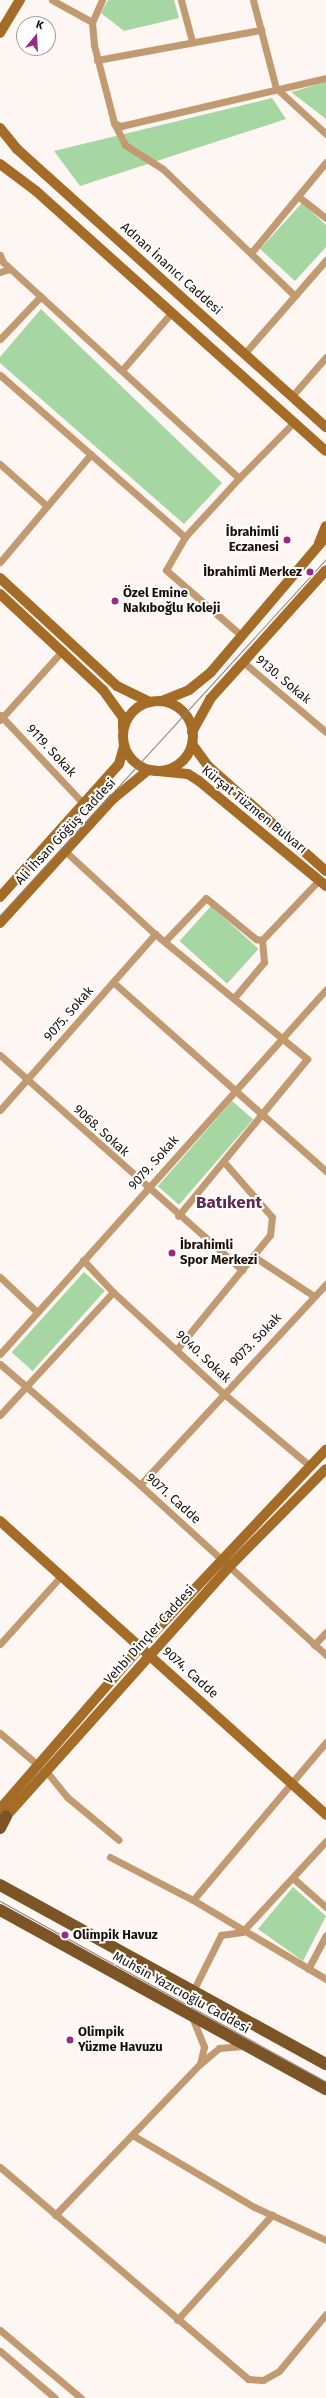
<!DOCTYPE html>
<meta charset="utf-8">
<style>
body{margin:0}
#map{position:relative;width:326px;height:2398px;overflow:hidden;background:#fdf6f2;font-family:"Fira Sans",sans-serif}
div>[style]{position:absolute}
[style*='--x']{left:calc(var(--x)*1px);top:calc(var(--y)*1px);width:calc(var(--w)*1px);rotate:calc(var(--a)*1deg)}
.green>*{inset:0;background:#a6d6a2;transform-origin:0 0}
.street>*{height:7px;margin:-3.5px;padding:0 3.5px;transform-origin:3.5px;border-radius:3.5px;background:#c29a71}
.secondary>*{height:10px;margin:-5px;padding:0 5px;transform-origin:5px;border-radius:5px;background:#a56c27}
.secondary>.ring{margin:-5px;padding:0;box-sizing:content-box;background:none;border:10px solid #a56c27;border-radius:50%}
.primary>*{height:12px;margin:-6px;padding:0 6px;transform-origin:6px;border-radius:6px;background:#7c5425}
.tram>*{height:1px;margin:-0.5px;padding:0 0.5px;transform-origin:0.5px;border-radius:0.5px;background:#89807b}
.dots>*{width:11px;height:11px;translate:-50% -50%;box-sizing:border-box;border:2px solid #fff;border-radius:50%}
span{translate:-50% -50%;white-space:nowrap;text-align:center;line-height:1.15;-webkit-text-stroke:4px #fff;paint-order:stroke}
.street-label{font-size:13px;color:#1a0f09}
.poi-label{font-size:13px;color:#1a0f09;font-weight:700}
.right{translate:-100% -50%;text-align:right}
.left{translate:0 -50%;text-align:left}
.district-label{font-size:17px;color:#602954;font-weight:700}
.north{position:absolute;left:16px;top:16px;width:40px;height:40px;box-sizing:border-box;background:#fff;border:1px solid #a39f9d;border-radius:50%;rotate:18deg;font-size:11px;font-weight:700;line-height:16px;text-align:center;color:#1a0f09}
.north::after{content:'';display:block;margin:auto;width:14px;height:18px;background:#9a2986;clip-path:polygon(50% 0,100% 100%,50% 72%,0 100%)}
</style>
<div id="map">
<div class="green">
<div style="clip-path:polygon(108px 0,174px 0,179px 18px,124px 31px,101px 13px)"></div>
<div style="clip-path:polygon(326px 82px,326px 119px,291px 92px)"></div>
<div style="clip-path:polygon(272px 98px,286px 119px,80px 186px,54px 151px)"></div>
<div style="clip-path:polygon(302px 203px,326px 225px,326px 247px,295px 281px,260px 249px)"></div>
<div style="clip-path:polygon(41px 309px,222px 483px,184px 524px,0 363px,0 357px)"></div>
<div style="left:211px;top:906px;width:64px;height:47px;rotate:42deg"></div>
<div style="left:232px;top:1101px;width:28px;height:113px;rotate:41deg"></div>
<div style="left:84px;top:1272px;width:28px;height:108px;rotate:42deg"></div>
<div style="clip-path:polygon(293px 1887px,326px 1916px,303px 1961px,258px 1929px)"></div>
</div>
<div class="street">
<div style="--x:52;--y:0;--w:46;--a:28.8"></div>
<div style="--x:102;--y:0;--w:24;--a:114"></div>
<div style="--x:92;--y:22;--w:23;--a:85"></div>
<div style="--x:94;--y:45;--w:81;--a:75.6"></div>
<div style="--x:114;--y:123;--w:8;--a:23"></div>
<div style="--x:121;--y:126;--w:211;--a:-13.2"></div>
<div style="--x:181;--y:0;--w:42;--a:75"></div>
<div style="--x:253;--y:0;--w:91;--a:75.4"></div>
<div style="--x:276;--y:88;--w:68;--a:42.6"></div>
<div style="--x:97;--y:60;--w:167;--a:-10.4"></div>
<div style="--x:114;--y:123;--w:25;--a:63"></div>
<div style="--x:125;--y:145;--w:45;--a:32.3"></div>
<div style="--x:163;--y:169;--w:183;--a:43.9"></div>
<div style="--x:299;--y:197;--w:34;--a:38"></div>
<div style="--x:251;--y:253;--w:118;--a:-50.5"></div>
<div style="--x:0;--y:255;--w:8;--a:67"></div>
<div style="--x:3;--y:262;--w:320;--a:42.5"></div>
<div style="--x:239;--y:478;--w:78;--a:-45.5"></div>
<div style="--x:0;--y:272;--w:10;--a:-17"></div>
<div style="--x:0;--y:339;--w:59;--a:-46.4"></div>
<div style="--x:244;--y:354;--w:125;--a:-48.9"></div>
<div style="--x:123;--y:369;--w:75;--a:-49.3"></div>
<div style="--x:0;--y:375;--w:246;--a:41.2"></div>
<div style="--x:292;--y:396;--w:52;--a:-48.9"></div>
<div style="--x:0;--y:464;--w:63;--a:41.8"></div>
<div style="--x:239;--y:478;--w:80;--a:132.5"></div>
<div style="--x:185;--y:537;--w:38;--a:120"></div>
<div style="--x:166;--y:570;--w:101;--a:41"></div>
<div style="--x:0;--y:562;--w:141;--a:-49.9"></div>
<div style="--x:242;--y:661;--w:110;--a:40.2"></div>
<div style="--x:0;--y:715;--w:122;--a:46.7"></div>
<div style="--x:0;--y:720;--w:94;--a:-48"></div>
<div style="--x:65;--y:851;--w:122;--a:42.7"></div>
<div style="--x:155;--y:934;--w:197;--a:39.4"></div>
<div style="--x:307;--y:1059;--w:203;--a:129.4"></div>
<div style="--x:165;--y:941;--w:59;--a:-46.4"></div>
<div style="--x:206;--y:898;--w:65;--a:39.4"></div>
<div style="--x:256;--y:939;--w:6;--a:9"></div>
<div style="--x:113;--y:982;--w:285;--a:41.6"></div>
<div style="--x:234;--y:998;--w:47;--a:-50.2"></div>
<div style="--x:264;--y:962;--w:22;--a:-95"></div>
<div style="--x:262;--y:940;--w:83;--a:-46.5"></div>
<div style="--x:0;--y:1055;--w:324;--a:41.6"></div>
<div style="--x:0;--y:1110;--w:235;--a:-48.6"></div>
<div style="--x:253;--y:1256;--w:73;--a:33.3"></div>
<div style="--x:83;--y:1260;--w:44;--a:46.8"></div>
<div style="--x:113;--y:1292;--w:149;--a:42.6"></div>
<div style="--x:223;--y:1393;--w:114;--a:40"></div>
<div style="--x:0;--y:1277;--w:51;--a:43.4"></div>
<div style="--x:177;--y:1349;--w:147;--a:-50.8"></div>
<div style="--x:270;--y:1235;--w:18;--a:-84"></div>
<div style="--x:272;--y:1217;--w:73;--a:-131.1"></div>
<div style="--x:0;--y:1354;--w:489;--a:-48.2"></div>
<div style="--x:0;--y:1364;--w:185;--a:40.8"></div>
<div style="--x:140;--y:1485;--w:252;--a:42.4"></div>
<div style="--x:0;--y:1415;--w:167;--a:-47.4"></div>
<div style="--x:140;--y:1485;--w:274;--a:-47.2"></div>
<div style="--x:0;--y:1644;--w:91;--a:-48.1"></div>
<div style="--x:314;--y:1645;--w:18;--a:-47"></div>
<div style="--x:0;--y:1733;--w:50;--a:40.1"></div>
<div style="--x:46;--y:1771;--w:33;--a:51"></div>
<div style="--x:67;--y:1797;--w:67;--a:39.6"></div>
<div style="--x:110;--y:1857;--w:93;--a:27.4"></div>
<div style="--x:193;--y:1900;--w:155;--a:30.7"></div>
<div style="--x:294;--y:1879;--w:43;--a:41.2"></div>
<div style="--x:193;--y:1900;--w:207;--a:-49.9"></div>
<div style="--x:308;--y:1969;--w:38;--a:-62"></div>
<div style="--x:193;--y:1991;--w:63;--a:-63.4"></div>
<div style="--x:221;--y:1935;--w:21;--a:-8"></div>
<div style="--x:242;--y:1932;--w:124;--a:-47.3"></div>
<div style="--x:192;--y:2017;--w:32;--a:68"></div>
<div style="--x:204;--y:2047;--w:17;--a:103"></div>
<div style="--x:200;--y:2064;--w:25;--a:-40"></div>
<div style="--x:219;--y:2048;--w:24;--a:-5"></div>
<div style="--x:134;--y:2136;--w:139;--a:30.6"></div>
<div style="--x:254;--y:2207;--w:79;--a:24.6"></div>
<div style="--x:0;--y:2167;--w:326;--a:40.5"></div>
<div style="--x:248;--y:2379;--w:15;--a:4"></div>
<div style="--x:263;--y:2380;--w:18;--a:-29"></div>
<div style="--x:279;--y:2371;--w:74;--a:-50.5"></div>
<div style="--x:55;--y:2215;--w:209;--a:-46.2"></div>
<div style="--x:177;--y:2320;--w:142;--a:-47.9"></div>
<div style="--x:0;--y:2330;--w:106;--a:40"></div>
<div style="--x:0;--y:2351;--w:72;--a:40.5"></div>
</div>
<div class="secondary">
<div style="--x:0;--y:33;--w:39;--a:-59"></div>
<div style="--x:0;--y:128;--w:27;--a:51"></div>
<div style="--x:17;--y:149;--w:416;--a:42"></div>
<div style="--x:0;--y:164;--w:45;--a:36.9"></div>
<div style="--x:36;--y:191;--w:389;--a:41.9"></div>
<div style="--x:319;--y:543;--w:18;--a:-68"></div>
<div style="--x:0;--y:578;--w:159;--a:42.7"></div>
<div style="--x:117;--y:686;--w:37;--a:26"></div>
<div style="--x:0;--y:594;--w:141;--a:43"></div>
<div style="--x:103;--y:690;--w:34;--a:54"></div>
<div style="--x:123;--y:718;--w:10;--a:90"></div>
<div style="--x:162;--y:701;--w:29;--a:-22"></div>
<div style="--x:189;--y:690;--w:28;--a:-39"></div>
<div style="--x:211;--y:672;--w:177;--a:-49.6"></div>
<div class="ring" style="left:123px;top:701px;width:60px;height:60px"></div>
<div style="--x:192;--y:732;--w:38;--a:-61"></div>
<div style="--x:210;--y:699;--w:173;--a:-48"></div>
<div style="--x:192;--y:744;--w:27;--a:54"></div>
<div style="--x:208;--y:766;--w:158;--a:41.7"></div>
<div style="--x:0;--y:897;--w:178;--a:-48.2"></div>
<div style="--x:119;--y:764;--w:19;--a:-74"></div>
<div style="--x:0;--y:923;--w:168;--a:-47.7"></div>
<div style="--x:113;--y:799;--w:45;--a:-39.6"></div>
<div style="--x:148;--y:770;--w:40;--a:5.7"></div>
<div style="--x:188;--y:774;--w:13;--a:32"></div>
<div style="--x:199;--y:781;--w:165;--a:39.6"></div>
<div style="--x:0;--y:1521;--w:439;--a:42"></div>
<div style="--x:0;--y:1809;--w:216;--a:-49.1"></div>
<div style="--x:141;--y:1646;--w:270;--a:-46.7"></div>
<div style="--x:1;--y:1822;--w:343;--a:-48.2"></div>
<div style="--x:230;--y:1566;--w:136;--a:-45.3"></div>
</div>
<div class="primary">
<div style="--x:0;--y:1828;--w:13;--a:-63"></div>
<div style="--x:0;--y:1885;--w:372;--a:28.8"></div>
<div style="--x:0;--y:1910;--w:372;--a:28.8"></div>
</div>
<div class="tram">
<div style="--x:0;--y:916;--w:483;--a:-47.6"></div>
<div style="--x:0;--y:1901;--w:373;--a:29"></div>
</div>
<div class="dots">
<div style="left:287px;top:540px;background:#9a2986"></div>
<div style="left:310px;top:572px;background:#9a2986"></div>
<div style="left:115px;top:601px;background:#9a2986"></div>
<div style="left:172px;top:1253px;background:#9a2986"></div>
<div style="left:65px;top:1935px;background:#9a2986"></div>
<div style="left:70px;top:2040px;background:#9a2986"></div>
</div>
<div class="street-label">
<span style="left:171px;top:269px;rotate:42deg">Adnan İnanıcı Caddesi</span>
<span style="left:283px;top:680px;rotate:40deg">9130. Sokak</span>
<span style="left:51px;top:751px;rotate:47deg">9119. Sokak</span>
<span style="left:254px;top:810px;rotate:39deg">Kürşat Tüzmen Bulvarı</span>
<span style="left:66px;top:832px;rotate:-47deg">Ali İhsan Göğüş Caddesi</span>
<span style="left:69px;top:1014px;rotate:-49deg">9075. Sokak</span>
<span style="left:101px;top:1131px;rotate:42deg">9068. Sokak</span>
<span style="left:154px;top:1163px;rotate:-48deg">9079. Sokak</span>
<span style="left:256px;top:1340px;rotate:-46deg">9073. Sokak</span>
<span style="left:203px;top:1357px;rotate:43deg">9040. Sokak</span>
<span style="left:173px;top:1499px;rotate:42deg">9071. Cadde</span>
<span style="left:150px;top:1635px;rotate:-48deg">Vehbi Dinçler Caddesi</span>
<span style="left:190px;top:1673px;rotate:42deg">9074. Cadde</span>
<span style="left:181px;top:1993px;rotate:29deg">Muhsin Yazıcıoğlu Caddesi</span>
</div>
<div class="poi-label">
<span class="right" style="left:279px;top:540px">İbrahimli<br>Eczanesi</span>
<span class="right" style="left:302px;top:572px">İbrahimli Merkez</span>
<span class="left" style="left:123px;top:601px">Özel Emine<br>Nakıboğlu Koleji</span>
<span class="left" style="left:180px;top:1253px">İbrahimli<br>Spor Merkezi</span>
<span class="left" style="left:73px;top:1935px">Olimpik Havuz</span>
<span class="left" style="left:78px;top:2040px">Olimpik<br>Yüzme Havuzu</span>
</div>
<div class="district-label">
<span style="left:229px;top:1203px">Batıkent</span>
</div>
<div class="north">K</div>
</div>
